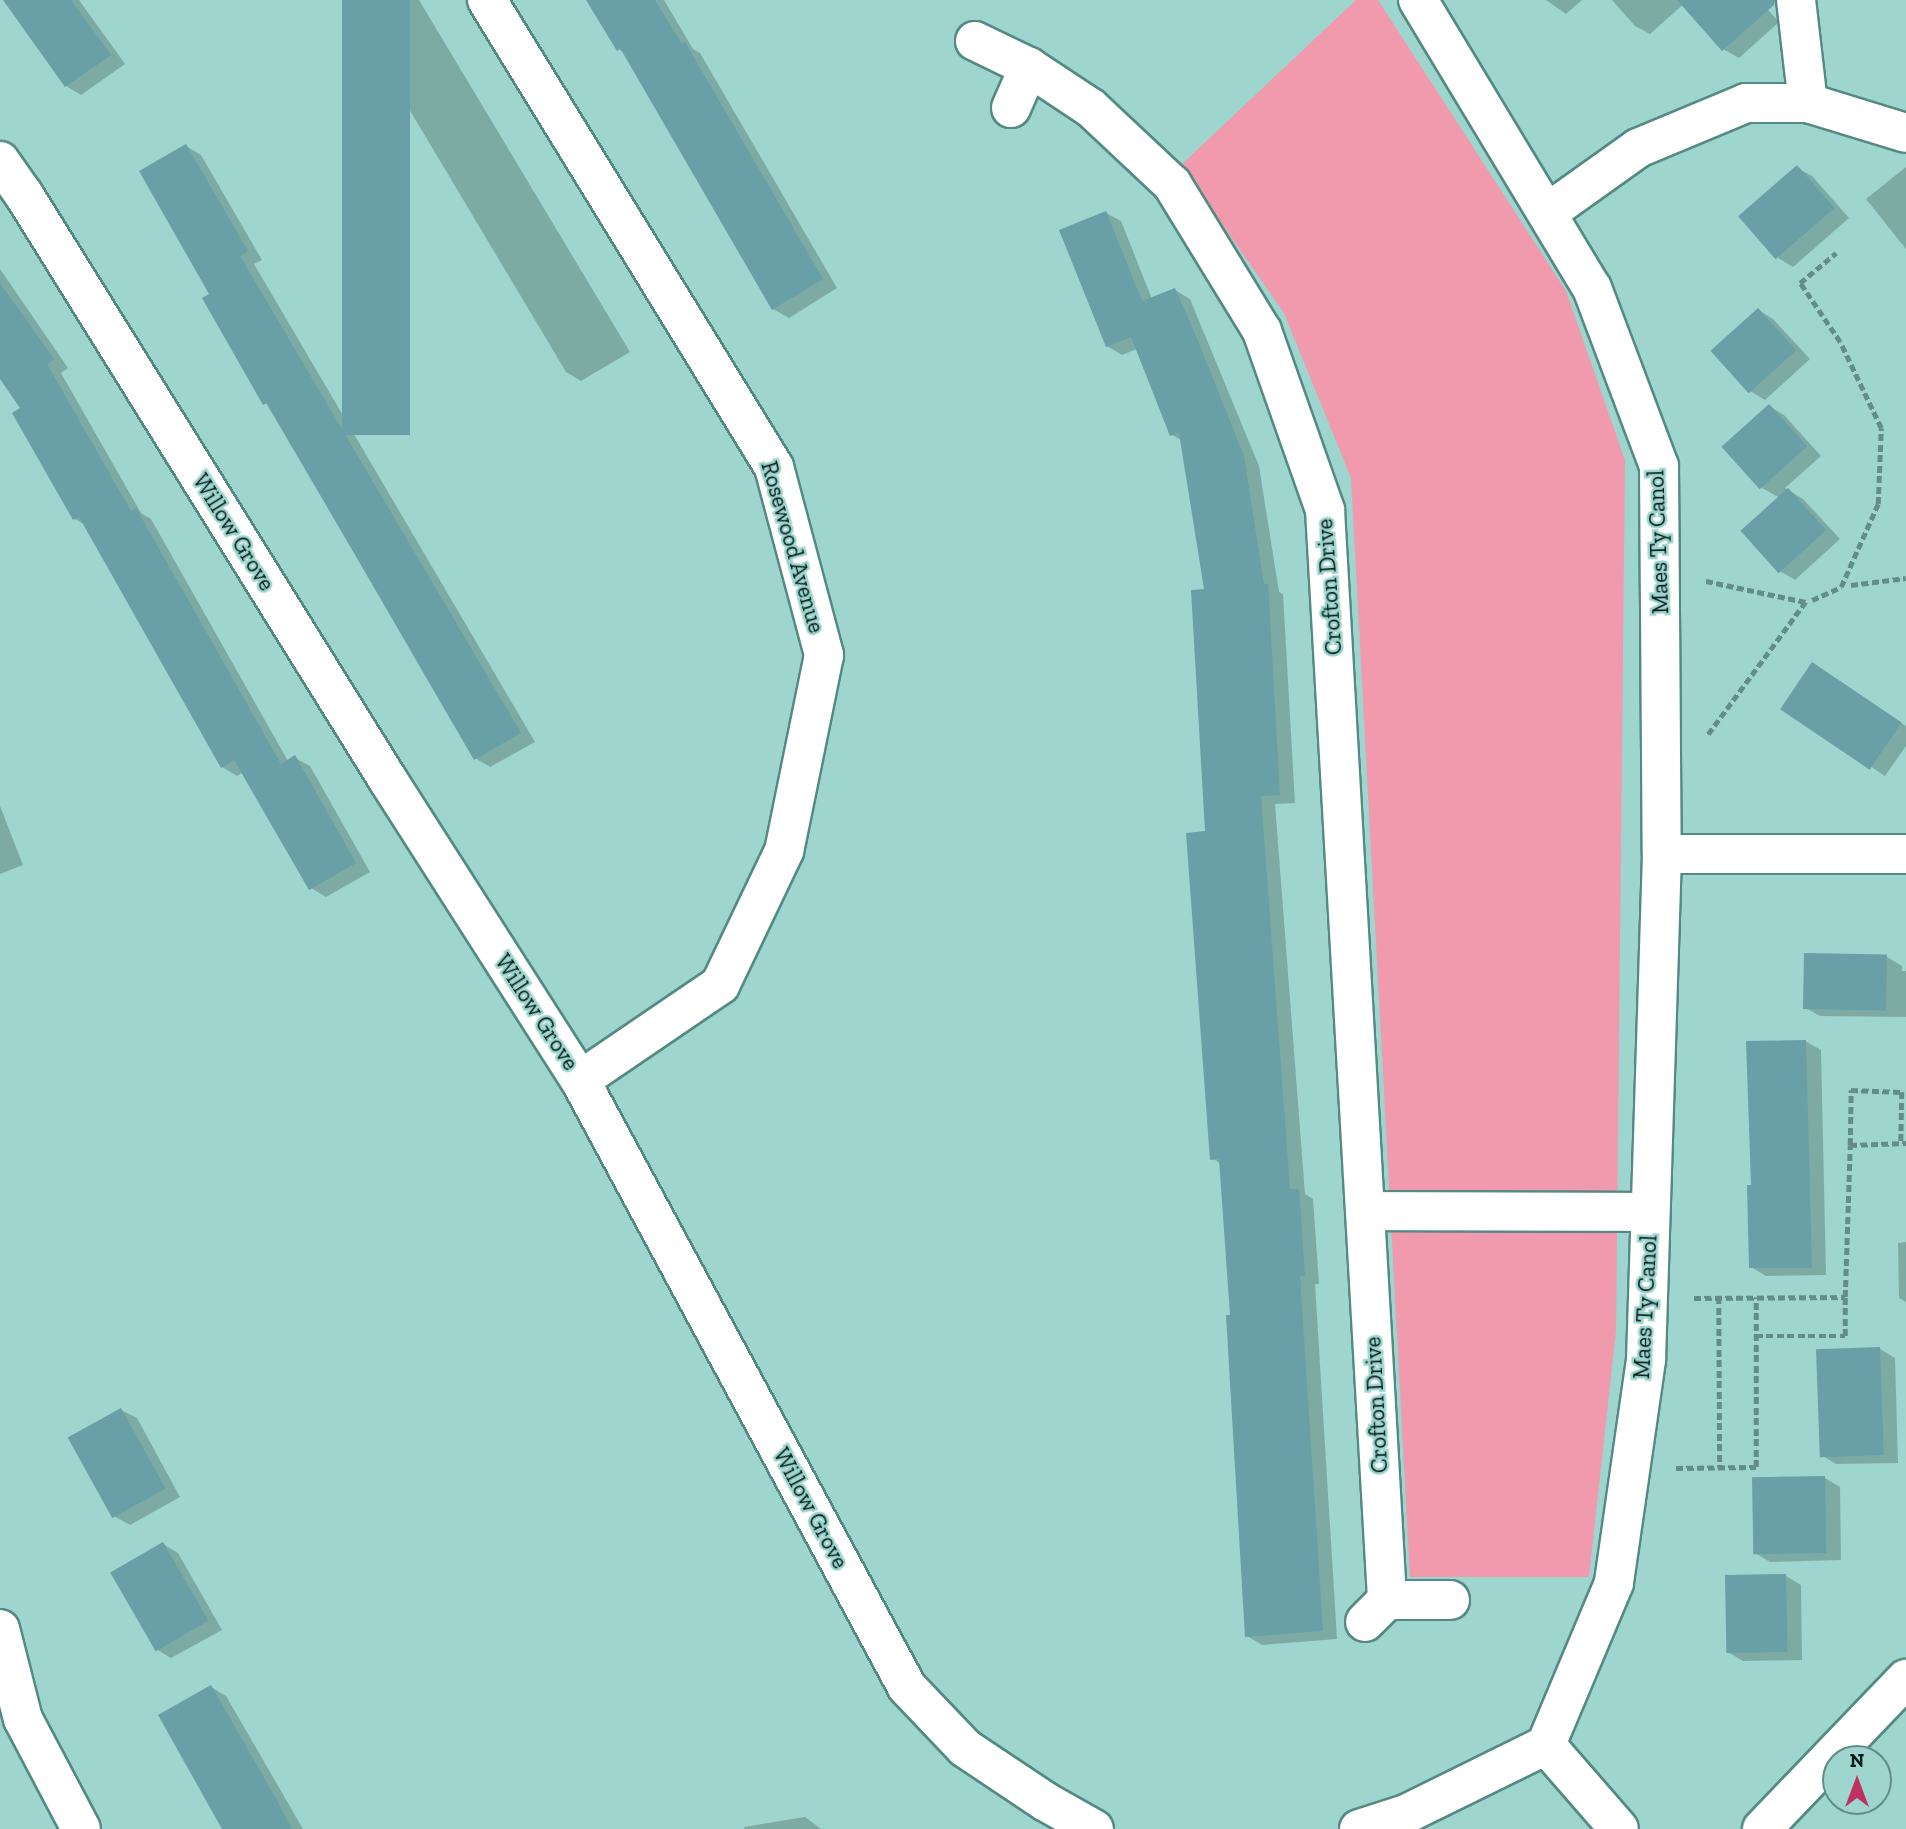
<!DOCTYPE html>
<style>
body{margin:0}
#map{position:relative;width:1906px;height:1829px;overflow:hidden;background:#9ed5ce;font-family:"Zilla Slab",serif}
div>[style]{position:absolute}
[style*='--x']{left:calc(var(--x)*1px);top:calc(var(--y)*1px);width:calc(var(--w)*1px);rotate:calc(var(--a)*1deg)}
.green>*{inset:0;background:#f19aad}
.shadow>*{inset:0;background:#0003}
.building>*{inset:0;background:#699fa6;transform-origin:0 0}
.path>*{height:4.5px;margin-top:-2.25px;transform-origin:0;background:repeating-linear-gradient(90deg,#638d88 0 7px,transparent 0 10.5px)}
.roads{filter:drop-shadow(2px 0 #558a84) drop-shadow(-2px 0 #558a84) drop-shadow(0 2px #558a84) drop-shadow(0 -2px #558a84)}
.minor>*{height:38px;margin:-19px;padding:0 19px;transform-origin:19px;border-radius:19px;background:#fff}
span{translate:-50% -50%;white-space:nowrap;text-align:center;line-height:1.15;-webkit-text-stroke:5px #9ed5ce;paint-order:stroke}
.street-label{font-size:23px;color:#051c19}
.north{position:absolute;left:1822px;top:1745px;width:70px;height:70px;box-sizing:border-box;background:#9ed5ce;border:2px solid #618b86;border-radius:50%;rotate:0deg;font-size:19px;font-weight:700;line-height:28px;text-align:center;color:#051c19}
.north::after{content:'';display:block;margin:auto;width:24px;height:32px;background:#be3160;clip-path:polygon(50% 0,100% 100%,50% 72%,0 100%)}
</style>
<div id="map">
<div class="green">
<div style="clip-path:polygon(1356px 0,1378px 0,1566px 291px,1625px 460px,1616px 1331px,1589px 1577px,1410px 1577px,1351px 478px,1284px 313px,1181px 165px)"></div>
</div>
<div class="shadow">
<div style="clip-path:polygon(5px 0,79px 0,125px 64px,81px 95px,66px 86px)"></div>
<div style="clip-path:polygon(344px 0,419px 0,630px 352px,581px 381px,566px 372px)"></div>
<div style="clip-path:polygon(588px 0,664px 0,693px 49px,700px 53px,837px 288px,789px 318px,773px 309px,625px 53px,618px 49px)"></div>
<div style="clip-path:polygon(1546px 0,1582px 0,1566px 14px)"></div>
<div style="clip-path:polygon(1612px 0,1688px 0,1650px 34px,1635px 26px)"></div>
<div style="clip-path:polygon(1697px 0,1759px 0,1779px 22px,1739px 58px,1723px 49px)"></div>
<div style="clip-path:polygon(186px 146px,201px 155px,262px 260px,254px 264px,535px 742px,490px 767px,475px 758px,204px 298px,212px 294px)"></div>
<div style="clip-path:polygon(1906px 167px,1906px 249px,1866px 199px)"></div>
<div style="clip-path:polygon(1797px 168px,1812px 176px,1849px 218px,1793px 267px,1778px 258px)"></div>
<div style="clip-path:polygon(1106px 213px,1121px 221px,1152px 299px,1175px 290px,1190px 299px,1259px 466px,1279px 592px,1283px 594px,1295px 803px,1275px 804px,1305px 1194px,1313px 1199px,1319px 1284px,1315px 1284px,1337px 1639px,1262px 1645px,1247px 1636px,1232px 1317px,1221px 1164px,1212px 1158px,1206px 590px,1183px 441px,1172px 435px,1137px 349px,1122px 355px,1107px 346px)"></div>
<div style="clip-path:polygon(0 269px,68px 368px,61px 373px,141px 513px,151px 519px,288px 761px,295px 758px,310px 766px,370px 872px,326px 897px,311px 888px,243px 772px,237px 776px,222px 767px,85px 525px,75px 519px,23px 408px,0 376px)"></div>
<div style="clip-path:polygon(1758px 310px,1773px 319px,1810px 359px,1765px 400px,1750px 391px)"></div>
<div style="clip-path:polygon(1769px 406px,1784px 415px,1821px 456px,1785px 488px,1803px 499px,1840px 539px,1795px 580px,1780px 571px,1780px 498px,1762px 488px)"></div>
<div style="clip-path:polygon(1827px 673px,1906px 726px,1906px 746px,1885px 776px,1783px 708px)"></div>
<div style="clip-path:polygon(0 806px,23px 865px,0 874px)"></div>
<div style="clip-path:polygon(1887px 957px,1902px 966px,1902px 971px,1906px 971px,1906px 1017px,1820px 1016px,1805px 1008px)"></div>
<div style="clip-path:polygon(1805px 1041px,1821px 1050px,1826px 1275px,1766px 1276px,1751px 1267px,1753px 1186px)"></div>
<div style="clip-path:polygon(1906px 1242px,1906px 1302px,1899px 1298px,1898px 1243px)"></div>
<div style="clip-path:polygon(1880px 1349px,1895px 1358px,1898px 1463px,1836px 1464px,1821px 1455px)"></div>
<div style="clip-path:polygon(121px 1410px,137px 1418px,180px 1497px,130px 1525px,114px 1516px)"></div>
<div style="clip-path:polygon(1825px 1478px,1840px 1487px,1841px 1560px,1770px 1562px,1755px 1553px)"></div>
<div style="clip-path:polygon(163px 1544px,178px 1553px,222px 1630px,171px 1658px,156px 1649px)"></div>
<div style="clip-path:polygon(1786px 1576px,1801px 1585px,1802px 1660px,1743px 1661px,1728px 1652px)"></div>
<div style="clip-path:polygon(211px 1687px,226px 1696px,303px 1829px,225px 1829px)"></div>
<div style="clip-path:polygon(805px 1817px,821px 1829px,745px 1829px,744px 1827px)"></div>
</div>
<div class="building">
<div style="clip-path:polygon(3px 0,71px 0,111px 55px,65px 87px)"></div>
<div style="left:342px;top:0;width:68px;height:435px"></div>
<div style="clip-path:polygon(586px 0,655px 0,682px 44px,685px 42px,823px 279px,772px 310px,620px 48px,617px 51px)"></div>
<div style="clip-path:polygon(1677px 0,1775px 0,1774px 5px,1722px 51px)"></div>
<div style="clip-path:polygon(186px 144px,248px 251px,240px 256px,521px 733px,474px 760px,267px 403px,263px 405px,202px 298px,209px 294px,139px 171px)"></div>
<div style="left:1797px;top:165px;width:57px;height:78px;rotate:49deg"></div>
<div style="clip-path:polygon(1106px 211px,1142px 301px,1175px 288px,1196px 336px,1244px 456px,1264px 584px,1268px 584px,1280px 795px,1261px 796px,1290px 1189px,1299px 1189px,1305px 1276px,1300px 1276px,1323px 1631px,1245px 1637px,1226px 1315px,1230px 1315px,1219px 1159px,1210px 1160px,1186px 833px,1205px 831px,1191px 590px,1204px 589px,1179px 433px,1170px 436px,1131px 337px,1106px 347px,1059px 230px)"></div>
<div style="clip-path:polygon(0 283px,54px 359px,47px 364px,131px 511px,136px 508px,281px 764px,295px 755px,356px 863px,309px 890px,234px 760px,221px 768px,79px 517px,73px 520px,12px 413px,20px 408px,0 379px)"></div>
<div style="left:1758px;top:308px;width:57px;height:64px;rotate:48deg"></div>
<div style="left:1769px;top:404px;width:57px;height:64px;rotate:48deg"></div>
<div style="left:1788px;top:488px;width:57px;height:64px;rotate:48deg"></div>
<div style="left:1812px;top:662px;width:108px;height:57px;rotate:34deg"></div>
<div style="left:1804px;top:953px;width:83px;height:56px;rotate:1deg"></div>
<div style="clip-path:polygon(1806px 1040px,1812px 1268px,1749px 1268px,1747px 1185px,1751px 1185px,1746px 1041px)"></div>
<div style="left:1880px;top:1347px;width:108px;height:64px;rotate:88deg"></div>
<div style="left:121px;top:1408px;width:92px;height:61px;rotate:61deg"></div>
<div style="left:1825px;top:1476px;width:77px;height:73px;rotate:89deg"></div>
<div style="left:163px;top:1542px;width:91px;height:61px;rotate:60deg"></div>
<div style="left:1786px;top:1574px;width:78px;height:61px;rotate:89deg"></div>
<div style="clip-path:polygon(211px 1685px,275px 1797px,292px 1829px,222px 1829px,158px 1715px)"></div>
</div>
<div class="path">
<div style="--x:1706;--y:581;--w:102;--a:11.9"></div>
<div style="--x:1806;--y:602;--w:165;--a:126.4"></div>
<div style="--x:1851;--y:585;--w:55;--a:-7.3"></div>
<div style="--x:1812;--y:600;--w:32;--a:-24"></div>
<div style="--x:1841;--y:587;--w:91;--a:-66"></div>
<div style="--x:1878;--y:504;--w:76;--a:-87.7"></div>
<div style="--x:1881;--y:428;--w:95;--a:-115.5"></div>
<div style="--x:1840;--y:342;--w:71;--a:-124.1"></div>
<div style="--x:1800;--y:283;--w:47;--a:-39.8"></div>
<div style="--x:1850;--y:1145;--w:55;--a:-89"></div>
<div style="--x:1851;--y:1090;--w:51;--a:2.2"></div>
<div style="--x:1902;--y:1092;--w:51;--a:91.1"></div>
<div style="--x:1719;--y:1297;--w:171;--a:89.7"></div>
<div style="--x:1694;--y:1298;--w:151;--a:-0.4"></div>
<div style="--x:1845;--y:1297;--w:152;--a:-88.1"></div>
<div style="--x:1850;--y:1145;--w:56;--a:-2"></div>
<div style="--x:1756;--y:1336;--w:89;--a:0"></div>
<div style="--x:1845;--y:1336;--w:39;--a:-90"></div>
<div style="--x:1676;--y:1468;--w:80;--a:-0.7"></div>
<div style="--x:1756;--y:1467;--w:170;--a:-90"></div>
</div>
<div class="roads">
<div class="minor">
<div style="--x:487;--y:0;--w:548;--a:58.43"></div>
<div style="--x:774;--y:467;--w:195;--a:75.1"></div>
<div style="--x:824;--y:655;--w:200;--a:101.5"></div>
<div style="--x:784;--y:851;--w:148;--a:115.5"></div>
<div style="--x:720;--y:985;--w:169;--a:145.8"></div>
<div style="--x:1418;--y:0;--w:336;--a:58.9"></div>
<div style="--x:1592;--y:288;--w:190;--a:69.4"></div>
<div style="--x:1659;--y:466;--w:388;--a:89.6"></div>
<div style="--x:1662;--y:854;--w:506;--a:91.81"></div>
<div style="--x:1646;--y:1360;--w:225;--a:98.2"></div>
<div style="--x:1614;--y:1583;--w:176;--a:112.8"></div>
<div style="--x:1796;--y:0;--w:104;--a:83.4"></div>
<div style="--x:975;--y:41;--w:60;--a:25.7"></div>
<div style="--x:1029;--y:67;--w:74;--a:33.5"></div>
<div style="--x:1091;--y:108;--w:111;--a:43.2"></div>
<div style="--x:1172;--y:184;--w:172;--a:58.5"></div>
<div style="--x:1262;--y:331;--w:190;--a:70.6"></div>
<div style="--x:1325;--y:510;--w:1092;--a:86.74"></div>
<div style="--x:1387;--y:1600;--w:31;--a:135"></div>
<div style="--x:1011;--y:108;--w:45;--a:-66.3"></div>
<div style="--x:0;--y:161;--w:42;--a:54.8"></div>
<div style="--x:24;--y:195;--w:689;--a:58.11"></div>
<div style="--x:388;--y:780;--w:356;--a:57.4"></div>
<div style="--x:580;--y:1080;--w:689;--a:61.69"></div>
<div style="--x:907;--y:1687;--w:84;--a:46.4"></div>
<div style="--x:965;--y:1748;--w:97;--a:33.7"></div>
<div style="--x:1046;--y:1802;--w:55;--a:29.4"></div>
<div style="--x:1547;--y:213;--w:112;--a:-35.5"></div>
<div style="--x:1638;--y:148;--w:117;--a:-22.6"></div>
<div style="--x:1746;--y:103;--w:62;--a:0"></div>
<div style="--x:1808;--y:103;--w:102;--a:17"></div>
<div style="--x:1662;--y:854;--w:244;--a:0"></div>
<div style="--x:1365;--y:1211;--w:285;--a:0.2"></div>
<div style="--x:1387;--y:1600;--w:63;--a:0"></div>
<div style="--x:0;--y:1629;--w:93;--a:75.7"></div>
<div style="--x:23;--y:1719;--w:124;--a:62.2"></div>
<div style="--x:1546;--y:1745;--w:111;--a:49"></div>
<div style="--x:1359;--y:1829;--w:49;--a:-17.7"></div>
<div style="--x:1406;--y:1814;--w:156;--a:-26.2"></div>
<div style="--x:1762;--y:1829;--w:208;--a:-46.2"></div>
</div>
</div>
<div class="street-label">
<span style="left:234px;top:532px;rotate:58deg">Willow Grove</span>
<span style="left:1658px;top:542px;rotate:-92deg">Maes Ty Canol</span>
<span style="left:793px;top:547px;rotate:74deg">Rosewood Avenue</span>
<span style="left:1329px;top:587px;rotate:-94deg">Crofton Drive</span>
<span style="left:537px;top:1012px;rotate:57deg">Willow Grove</span>
<span style="left:1645px;top:1307px;rotate:-87deg">Maes Ty Canol</span>
<span style="left:1376px;top:1405px;rotate:-93deg">Crofton Drive</span>
<span style="left:811px;top:1508px;rotate:62deg">Willow Grove</span>
</div>
<div class="north">N</div>
</div>
